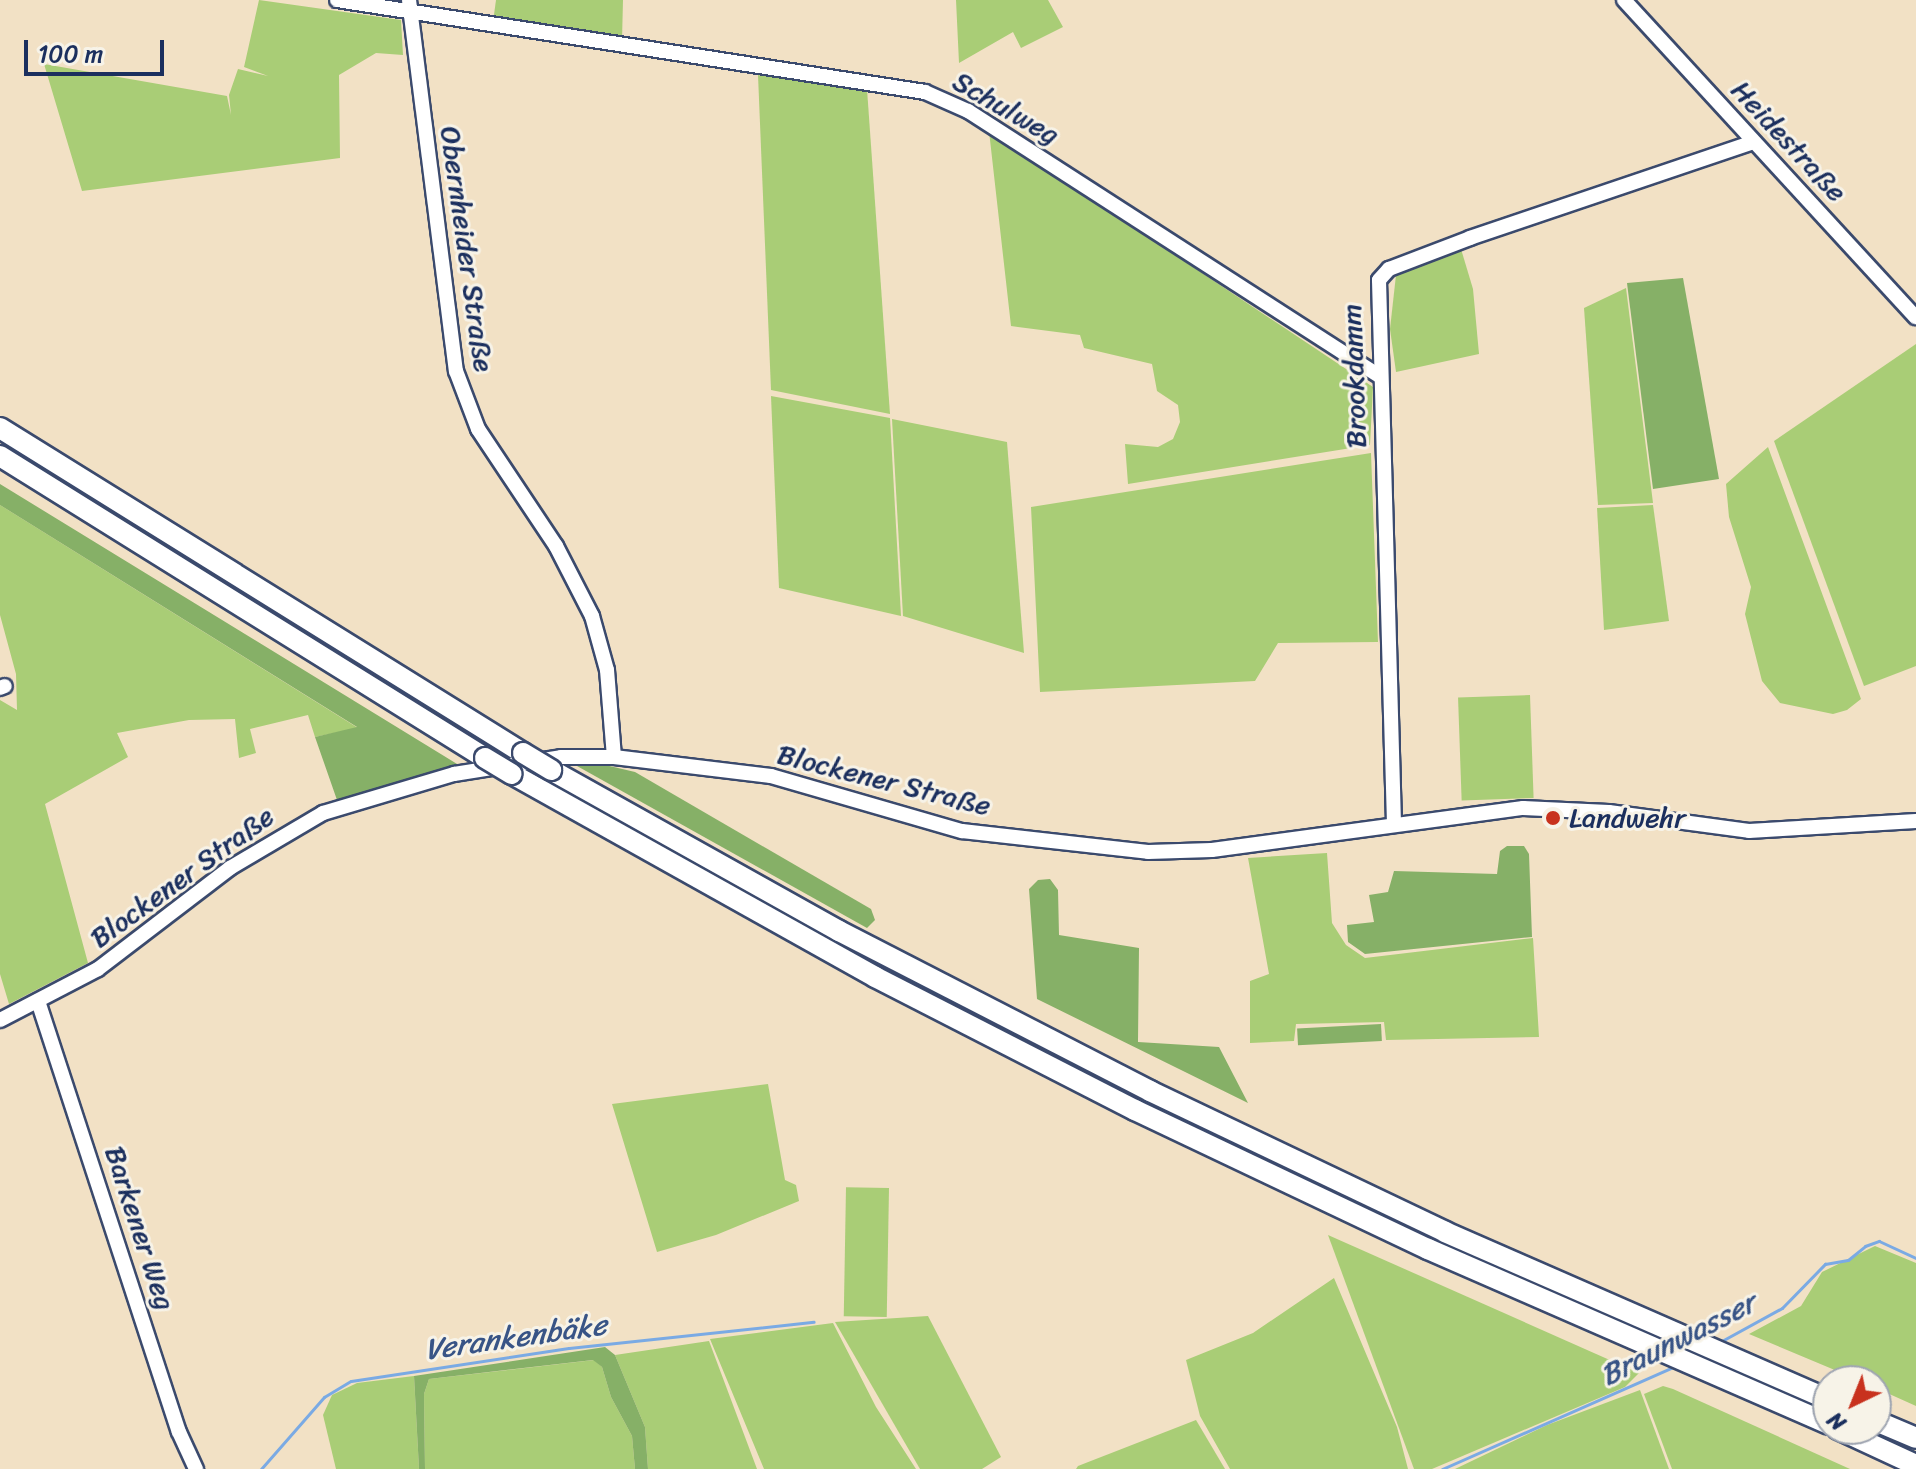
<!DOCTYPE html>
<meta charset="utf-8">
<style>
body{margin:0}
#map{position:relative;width:1916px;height:1469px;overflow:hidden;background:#f2e1c5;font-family:Sriracha,sans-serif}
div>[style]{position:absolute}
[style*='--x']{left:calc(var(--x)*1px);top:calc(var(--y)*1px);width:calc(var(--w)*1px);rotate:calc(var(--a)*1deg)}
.green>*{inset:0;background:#a9cd76;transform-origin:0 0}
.forest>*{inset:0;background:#86b067;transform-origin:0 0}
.stream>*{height:3px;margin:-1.5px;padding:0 1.5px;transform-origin:1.5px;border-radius:1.5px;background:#7aaae4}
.roads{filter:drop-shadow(2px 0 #3b4a6d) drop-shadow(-2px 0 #3b4a6d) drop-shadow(0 2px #3b4a6d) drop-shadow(0 -2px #3b4a6d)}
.minor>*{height:14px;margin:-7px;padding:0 7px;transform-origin:7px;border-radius:7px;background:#fff}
.highway>*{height:20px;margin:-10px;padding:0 10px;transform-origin:10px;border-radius:10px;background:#fff}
.bridges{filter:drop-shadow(2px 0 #3b4a6d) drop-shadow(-2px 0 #3b4a6d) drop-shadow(0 2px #3b4a6d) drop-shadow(0 -2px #3b4a6d)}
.highway-bridge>*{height:20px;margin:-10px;padding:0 10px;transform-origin:10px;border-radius:10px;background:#fff}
.dots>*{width:22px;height:22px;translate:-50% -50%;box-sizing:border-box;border:4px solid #f7f3e8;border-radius:50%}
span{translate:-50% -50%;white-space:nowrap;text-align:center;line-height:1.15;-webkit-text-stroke:6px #f7f3e8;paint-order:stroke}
.street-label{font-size:28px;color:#1b2f5e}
.poi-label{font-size:28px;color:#1b2f5e}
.left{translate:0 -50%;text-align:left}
.water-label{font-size:30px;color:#385486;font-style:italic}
.north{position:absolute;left:1812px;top:1365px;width:80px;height:80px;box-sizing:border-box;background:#f7f3e8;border:2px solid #9fa5b1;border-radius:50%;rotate:223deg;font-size:22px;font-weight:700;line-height:32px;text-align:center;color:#1b2f5e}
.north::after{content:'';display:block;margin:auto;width:28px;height:36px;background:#c8321e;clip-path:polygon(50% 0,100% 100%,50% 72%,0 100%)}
.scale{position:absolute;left:24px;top:40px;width:140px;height:36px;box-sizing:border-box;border:4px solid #1b2f5e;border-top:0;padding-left:10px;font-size:24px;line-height:28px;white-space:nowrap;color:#1b2f5e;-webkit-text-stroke:6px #f7f3e8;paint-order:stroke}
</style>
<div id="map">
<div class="green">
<div style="clip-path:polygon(259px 0,401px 20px,403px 55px,376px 53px,339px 75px,340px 158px,82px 191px,44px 64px,227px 96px,231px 115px,229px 95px,238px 69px,268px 76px,244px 67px)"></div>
<div style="clip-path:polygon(496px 0,623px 0,622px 40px,493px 22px)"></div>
<div style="clip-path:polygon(956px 0,1048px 0,1063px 27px,1021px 48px,1013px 32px,959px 63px)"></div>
<div style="clip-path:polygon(758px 75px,867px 89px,890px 414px,771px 390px)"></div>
<div style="clip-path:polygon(989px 131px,1373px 387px,1370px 445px,1128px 484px,1125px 444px,1158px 447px,1173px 439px,1180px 422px,1178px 405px,1157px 391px,1152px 364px,1084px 348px,1080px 335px,1011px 326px)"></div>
<div style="clip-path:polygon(1461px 249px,1473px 289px,1479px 354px,1396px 372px,1390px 329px,1396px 275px)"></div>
<div style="clip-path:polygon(1626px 288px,1653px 503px,1598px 505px,1584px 308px)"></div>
<div style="clip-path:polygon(1916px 344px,1916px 666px,1864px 686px,1774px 441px)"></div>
<div style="clip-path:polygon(771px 396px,890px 418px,901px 616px,779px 588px)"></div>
<div style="clip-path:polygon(892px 419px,1007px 442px,1024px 653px,903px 616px)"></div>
<div style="clip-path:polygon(1768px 447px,1861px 699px,1847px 710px,1833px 714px,1780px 703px,1762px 681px,1745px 614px,1751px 587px,1729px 517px,1726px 484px)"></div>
<div style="clip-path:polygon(1371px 453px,1378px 642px,1278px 643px,1255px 681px,1040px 692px,1031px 507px)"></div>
<div style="clip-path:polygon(0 505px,358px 728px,315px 737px,308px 715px,250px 729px,256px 753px,239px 758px,235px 719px,189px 720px,117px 733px,128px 757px,45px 804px,88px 963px,9px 1004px,0 974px,0 700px,17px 710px,16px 674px,0 615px)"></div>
<div style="clip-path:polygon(1653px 505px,1669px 621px,1604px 630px,1597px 508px)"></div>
<div style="left:1530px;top:695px;width:103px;height:72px;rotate:88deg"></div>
<div style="clip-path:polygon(1327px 853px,1332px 923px,1346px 945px,1365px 958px,1533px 938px,1539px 1037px,1386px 1040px,1384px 1022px,1296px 1024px,1294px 1041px,1250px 1043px,1250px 981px,1269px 974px,1248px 858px)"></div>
<div style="clip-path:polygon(768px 1084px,785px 1180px,796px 1185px,799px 1201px,716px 1235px,657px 1252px,612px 1104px)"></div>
<div style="left:889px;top:1188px;width:129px;height:43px;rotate:91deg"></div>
<div style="clip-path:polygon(1328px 1235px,1639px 1373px,1625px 1387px,1432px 1469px,1414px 1469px)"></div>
<div style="clip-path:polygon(1875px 1246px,1916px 1263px,1916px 1406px,1876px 1388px,1876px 1381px,1861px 1381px,1749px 1334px,1801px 1306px,1822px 1272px)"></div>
<div style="clip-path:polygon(1334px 1278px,1397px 1427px,1408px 1469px,1230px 1469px,1200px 1416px,1186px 1360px,1253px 1333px)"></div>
<div style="clip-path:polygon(928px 1316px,1001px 1457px,982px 1469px,920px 1469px,835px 1322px)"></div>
<div style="clip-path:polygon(833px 1323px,876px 1407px,916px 1469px,764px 1469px,710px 1339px)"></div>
<div style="clip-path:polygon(709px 1341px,757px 1469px,648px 1469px,645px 1427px,615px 1355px)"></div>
<div style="clip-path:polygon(594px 1360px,602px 1367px,611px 1397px,632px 1436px,635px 1469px,425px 1469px,424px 1394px,429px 1379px)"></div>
<div style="clip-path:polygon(414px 1376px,419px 1469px,336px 1469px,323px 1415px,332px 1395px,357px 1383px)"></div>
<div style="clip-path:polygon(1663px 1386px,1673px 1389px,1850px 1469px,1672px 1469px,1644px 1394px)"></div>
<div style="clip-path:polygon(1640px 1390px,1669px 1469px,1455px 1469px,1547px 1425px)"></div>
<div style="clip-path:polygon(1196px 1420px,1225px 1469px,1076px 1469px,1078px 1466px)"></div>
</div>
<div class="forest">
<div style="clip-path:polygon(1683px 278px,1719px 479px,1653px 489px,1627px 283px)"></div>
<div style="clip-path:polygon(0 484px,462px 767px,337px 800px,315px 737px,357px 727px,0 505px)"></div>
<div style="clip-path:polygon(601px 764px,635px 772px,871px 909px,875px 920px,867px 928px,577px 766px)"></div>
<div style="clip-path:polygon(1507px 846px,1524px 846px,1529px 854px,1532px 937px,1365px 954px,1348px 942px,1347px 925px,1374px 922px,1369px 895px,1388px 892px,1394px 871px,1497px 874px,1500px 851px)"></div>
<div style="clip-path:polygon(1050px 879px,1058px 890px,1059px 935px,1139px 948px,1138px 1042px,1219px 1047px,1248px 1103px,1037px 999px,1029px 889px,1038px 880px)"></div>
<div style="left:1381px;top:1024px;width:17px;height:84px;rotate:87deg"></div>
<div style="clip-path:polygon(605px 1347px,615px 1355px,645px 1427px,648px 1469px,635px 1469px,632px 1436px,611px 1397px,602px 1367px,593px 1360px,429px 1379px,424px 1394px,425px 1469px,419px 1469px,414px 1376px)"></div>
</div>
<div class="stream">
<div style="--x:1718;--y:1343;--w:73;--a:-28.7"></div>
<div style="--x:1782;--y:1308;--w:62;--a:-45.7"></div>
<div style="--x:1825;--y:1264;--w:23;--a:-10"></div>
<div style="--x:1848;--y:1260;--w:22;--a:-39"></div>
<div style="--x:1865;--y:1246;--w:15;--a:-20"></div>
<div style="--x:1879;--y:1241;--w:41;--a:24.7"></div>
<div style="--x:261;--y:1469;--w:96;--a:-48.8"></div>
<div style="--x:324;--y:1397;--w:31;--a:-31"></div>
<div style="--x:351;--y:1381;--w:220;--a:-8.6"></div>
<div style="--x:569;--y:1348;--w:246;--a:-6.1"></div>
<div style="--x:1442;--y:1469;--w:256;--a:-23.8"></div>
</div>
<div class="roads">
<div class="minor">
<div style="--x:337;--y:0;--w:595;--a:8.89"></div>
<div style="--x:925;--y:92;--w:47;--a:23.8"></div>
<div style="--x:968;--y:111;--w:489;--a:32.8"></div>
<div style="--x:409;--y:0;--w:374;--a:82.8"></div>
<div style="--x:456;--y:371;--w:62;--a:69.2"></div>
<div style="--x:478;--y:429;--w:141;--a:56.3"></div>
<div style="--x:556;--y:546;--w:79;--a:62.8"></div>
<div style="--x:592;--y:616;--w:56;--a:74.5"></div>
<div style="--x:607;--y:670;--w:87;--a:85.4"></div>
<div style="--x:1624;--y:0;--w:431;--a:47.4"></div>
<div style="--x:0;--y:688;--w:5;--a:-22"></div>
<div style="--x:1394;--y:824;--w:544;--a:-91.58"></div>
<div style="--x:1379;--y:280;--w:15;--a:-48"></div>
<div style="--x:1389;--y:269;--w:87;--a:-20.9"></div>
<div style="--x:1470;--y:238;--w:299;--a:-18.7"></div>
<div style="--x:38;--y:1001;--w:453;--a:71.9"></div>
<div style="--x:179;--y:1432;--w:41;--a:65.3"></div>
<div style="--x:0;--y:1020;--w:110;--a:-27.5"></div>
<div style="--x:98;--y:969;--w:166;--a:-37.4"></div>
<div style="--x:230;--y:868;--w:108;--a:-30.6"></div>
<div style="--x:323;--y:813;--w:137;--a:-16.6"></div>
<div style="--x:454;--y:774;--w:108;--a:-9"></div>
<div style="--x:561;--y:757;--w:53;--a:0"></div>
<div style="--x:614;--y:757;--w:158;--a:6.9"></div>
<div style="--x:771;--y:776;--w:199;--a:16.1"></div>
<div style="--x:962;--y:831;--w:187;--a:6.4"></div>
<div style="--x:1148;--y:852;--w:64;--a:-1.8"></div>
<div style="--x:1212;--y:850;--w:314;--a:-7.7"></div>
<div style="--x:1523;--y:808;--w:86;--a:2.7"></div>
<div style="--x:1609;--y:812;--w:141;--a:7.7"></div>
<div style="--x:1749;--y:831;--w:167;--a:-3.4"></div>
</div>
<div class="highway">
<div style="--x:0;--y:428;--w:616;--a:31.86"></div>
<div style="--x:0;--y:456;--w:571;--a:31.91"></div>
<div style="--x:551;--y:770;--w:330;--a:29.2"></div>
<div style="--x:839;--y:931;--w:350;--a:27.2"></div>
<div style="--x:1150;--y:1091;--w:327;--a:25.5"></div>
<div style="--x:1445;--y:1232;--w:418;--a:23.6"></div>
<div style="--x:512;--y:774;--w:416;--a:29.2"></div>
<div style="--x:875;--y:977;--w:292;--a:27.1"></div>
<div style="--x:1135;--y:1110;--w:324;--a:25.4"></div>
<div style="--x:1428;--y:1249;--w:437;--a:23.6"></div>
<div style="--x:1876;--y:1421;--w:43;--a:23"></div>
<div style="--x:1838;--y:1429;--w:86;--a:24.8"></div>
</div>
</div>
<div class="bridges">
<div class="highway-bridge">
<div style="--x:523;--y:753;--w:33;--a:31"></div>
<div style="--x:485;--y:758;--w:31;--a:31"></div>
</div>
</div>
<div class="dots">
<div style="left:1553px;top:818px;background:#c8321e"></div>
</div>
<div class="street-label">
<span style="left:1006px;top:108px;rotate:30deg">Schulweg</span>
<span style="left:1789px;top:141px;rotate:47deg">Heidestraße</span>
<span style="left:467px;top:249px;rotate:82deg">Obernheider Straße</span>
<span style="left:1354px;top:376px;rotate:-92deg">Brookdamm</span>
<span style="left:884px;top:780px;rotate:14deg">Blockener Straße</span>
<span style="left:182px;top:877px;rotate:-36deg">Blockener Straße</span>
<span style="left:140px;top:1228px;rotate:72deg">Barkener Weg</span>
</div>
<div class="poi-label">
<span class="left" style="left:1569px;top:818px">Landwehr</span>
</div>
<div class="water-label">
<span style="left:516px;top:1337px;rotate:-8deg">Verankenbäke</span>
<span style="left:1678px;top:1339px;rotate:-27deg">Braunwasser</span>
</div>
<div class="north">N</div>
<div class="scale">100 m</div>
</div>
